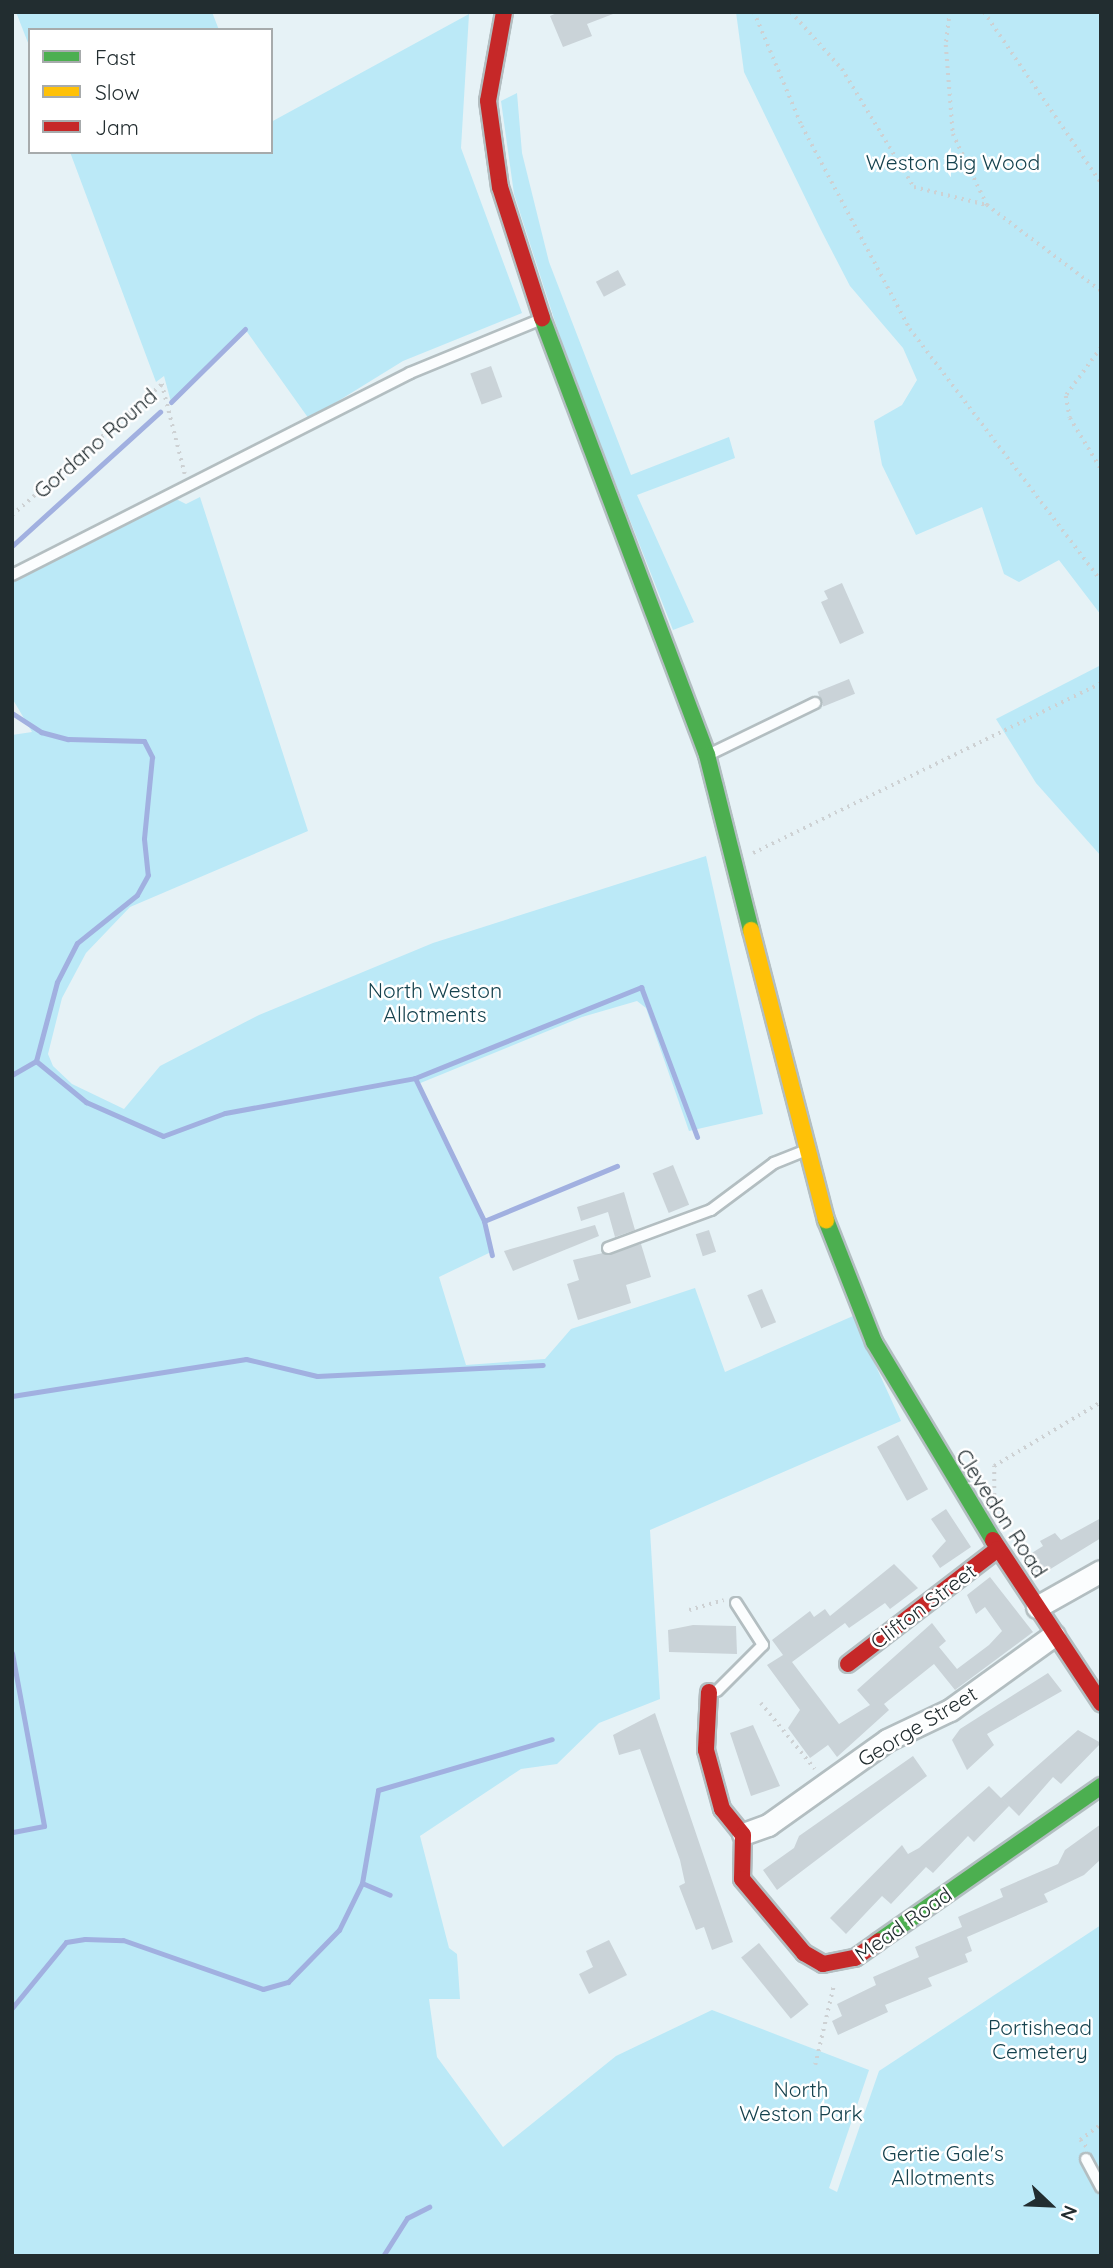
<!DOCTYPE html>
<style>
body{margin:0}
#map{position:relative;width:1113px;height:2268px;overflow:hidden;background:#e6f2f6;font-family:Quicksand,sans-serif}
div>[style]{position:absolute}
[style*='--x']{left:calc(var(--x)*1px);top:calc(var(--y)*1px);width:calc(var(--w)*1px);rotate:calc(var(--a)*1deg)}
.green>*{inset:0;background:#bbe9f7}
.stream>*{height:5px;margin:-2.5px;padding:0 2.5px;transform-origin:2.5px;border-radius:2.5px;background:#a1b0e0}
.building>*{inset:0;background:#cad3d8;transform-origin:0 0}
.path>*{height:3.5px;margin-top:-1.75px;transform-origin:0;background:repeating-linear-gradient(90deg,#cdd1d3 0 2px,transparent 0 7px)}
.roads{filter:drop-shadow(2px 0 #b3bec1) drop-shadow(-2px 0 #b3bec1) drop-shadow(0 2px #b3bec1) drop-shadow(0 -2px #b3bec1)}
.lane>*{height:10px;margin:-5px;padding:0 5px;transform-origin:5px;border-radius:5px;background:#fbfdfe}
.street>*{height:21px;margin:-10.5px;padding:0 10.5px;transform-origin:10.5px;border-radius:10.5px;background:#fbfdfe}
.fast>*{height:16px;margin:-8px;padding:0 8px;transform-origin:8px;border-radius:8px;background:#4caf50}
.slow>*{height:16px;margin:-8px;padding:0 8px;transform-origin:8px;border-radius:8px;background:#ffc107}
.jam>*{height:16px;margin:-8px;padding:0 8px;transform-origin:8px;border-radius:8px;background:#c62828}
span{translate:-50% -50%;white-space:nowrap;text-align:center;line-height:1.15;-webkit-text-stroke:5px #fff;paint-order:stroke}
.park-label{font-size:21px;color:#15424e}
.street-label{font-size:21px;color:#222d30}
.frame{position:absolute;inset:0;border:14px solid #222d30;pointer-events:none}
.legend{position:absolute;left:28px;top:28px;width:245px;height:126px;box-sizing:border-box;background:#fff;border:2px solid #a7abac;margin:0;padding:9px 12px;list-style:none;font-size:21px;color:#222d30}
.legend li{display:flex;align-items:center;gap:14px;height:35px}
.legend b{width:35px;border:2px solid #a7abac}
.north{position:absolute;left:1015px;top:2170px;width:70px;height:70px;-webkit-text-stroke:5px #fff;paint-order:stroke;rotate:113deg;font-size:19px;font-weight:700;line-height:28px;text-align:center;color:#222d30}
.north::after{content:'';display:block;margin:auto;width:24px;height:32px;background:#222d30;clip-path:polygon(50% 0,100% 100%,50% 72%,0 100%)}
</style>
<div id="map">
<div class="green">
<div style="clip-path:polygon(16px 12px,212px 12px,219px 30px,30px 30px,30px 48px)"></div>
<div style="clip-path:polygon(736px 12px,1101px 12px,1101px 615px,1059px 560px,1019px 582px,1004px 574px,982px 507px,916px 535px,882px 465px,874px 421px,902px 405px,917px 380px,903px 348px,850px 286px,821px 230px,744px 72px)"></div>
<div style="clip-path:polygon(469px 14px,461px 148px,522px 313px,403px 361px,309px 419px,245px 329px,171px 402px,164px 376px,156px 382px,70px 152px,271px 152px,271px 122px)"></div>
<div style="clip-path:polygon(517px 93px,522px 153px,549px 262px,631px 475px,729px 437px,735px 458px,637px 495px,694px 622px,673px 630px,568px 362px,514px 194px,501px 101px)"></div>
<div style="clip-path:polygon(200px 497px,308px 831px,130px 907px,86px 953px,62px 998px,48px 1054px,53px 1066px,72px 1084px,124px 1109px,160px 1066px,259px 1015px,433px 943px,706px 856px,763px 1114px,689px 1131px,646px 1008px,637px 1001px,582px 1017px,418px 1084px,484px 1221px,491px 1252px,439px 1277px,466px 1365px,545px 1359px,571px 1329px,695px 1288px,725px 1372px,853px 1316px,901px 1421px,650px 1530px,660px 1699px,599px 1723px,557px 1764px,521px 1769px,420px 1836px,449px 1948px,457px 1954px,460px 1999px,429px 1999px,437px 2057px,503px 2147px,616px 2056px,712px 2010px,869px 2070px,829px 2188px,837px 2192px,879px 2071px,1101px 1925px,1101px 2256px,12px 2256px,12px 735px,32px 732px,12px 698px,12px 581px,176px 499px,186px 504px)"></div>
<div style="clip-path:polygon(1101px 665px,1101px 856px,1036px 783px,996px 719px)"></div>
</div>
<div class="stream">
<div style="--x:171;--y:402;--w:104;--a:-44.6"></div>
<div style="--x:12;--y:546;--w:200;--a:-42.2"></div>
<div style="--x:12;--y:713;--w:35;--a:33"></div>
<div style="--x:41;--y:732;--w:28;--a:15"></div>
<div style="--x:68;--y:739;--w:76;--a:1.5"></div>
<div style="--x:144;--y:741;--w:18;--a:63"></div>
<div style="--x:152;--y:757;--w:82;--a:95.6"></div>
<div style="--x:144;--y:839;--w:36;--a:84"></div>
<div style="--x:148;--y:875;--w:23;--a:119"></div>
<div style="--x:137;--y:895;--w:77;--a:141.3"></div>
<div style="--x:77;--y:943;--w:44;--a:117.1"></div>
<div style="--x:57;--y:982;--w:82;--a:104.9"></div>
<div style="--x:36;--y:1061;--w:28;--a:150"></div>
<div style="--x:36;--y:1061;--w:65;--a:39.4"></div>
<div style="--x:86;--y:1102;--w:84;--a:23.8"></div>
<div style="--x:163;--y:1136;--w:66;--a:-20.4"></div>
<div style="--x:225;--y:1113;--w:193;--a:-10.4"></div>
<div style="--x:415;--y:1078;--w:244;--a:-21.9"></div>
<div style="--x:641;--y:987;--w:160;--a:69.5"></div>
<div style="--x:415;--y:1078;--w:159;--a:64.2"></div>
<div style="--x:484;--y:1221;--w:35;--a:77"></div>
<div style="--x:484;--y:1221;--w:144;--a:-22.5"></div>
<div style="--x:12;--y:1396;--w:237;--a:-9"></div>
<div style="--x:246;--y:1359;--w:73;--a:13.5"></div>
<div style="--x:317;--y:1376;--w:226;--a:-2.8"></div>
<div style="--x:12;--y:1653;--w:176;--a:79.5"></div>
<div style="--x:44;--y:1826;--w:33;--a:169"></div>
<div style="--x:362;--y:1883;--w:30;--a:23"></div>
<div style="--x:12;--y:2008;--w:85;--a:-50.7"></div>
<div style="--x:66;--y:1942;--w:19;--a:-9"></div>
<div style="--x:85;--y:1939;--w:38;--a:2"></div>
<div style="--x:123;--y:1940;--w:148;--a:19.3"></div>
<div style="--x:263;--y:1989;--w:26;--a:-16"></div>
<div style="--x:288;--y:1982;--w:73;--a:-45.6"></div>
<div style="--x:339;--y:1930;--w:52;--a:-63.9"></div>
<div style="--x:362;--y:1883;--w:94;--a:-80.2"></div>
<div style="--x:378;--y:1790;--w:181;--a:-16.3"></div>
<div style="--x:383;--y:2256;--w:45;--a:-57.7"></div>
<div style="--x:407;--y:2218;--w:25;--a:-27"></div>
</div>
<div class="building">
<div style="clip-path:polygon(559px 12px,613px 12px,613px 14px,587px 24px,592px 36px,563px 47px,550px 16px)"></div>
<div style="left:618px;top:270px;width:17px;height:25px;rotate:62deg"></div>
<div style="left:491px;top:366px;width:33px;height:22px;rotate:70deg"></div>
<div style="clip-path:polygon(842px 583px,864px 633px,840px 644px,821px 602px,828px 599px,824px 591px)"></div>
<div style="left:849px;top:679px;width:16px;height:34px;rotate:68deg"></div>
<div style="left:673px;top:1165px;width:43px;height:22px;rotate:68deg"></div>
<div style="clip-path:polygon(624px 1192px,635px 1230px,615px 1237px,608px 1212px,581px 1221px,577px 1207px)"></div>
<div style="clip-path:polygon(595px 1225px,599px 1236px,513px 1271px,504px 1251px)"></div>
<div style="left:709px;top:1230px;width:23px;height:14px;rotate:72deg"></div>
<div style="clip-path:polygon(641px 1244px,651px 1277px,626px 1285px,631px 1303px,578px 1320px,567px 1284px,579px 1280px,573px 1260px)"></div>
<div style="left:762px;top:1289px;width:36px;height:16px;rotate:67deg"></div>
<div style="left:898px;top:1435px;width:62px;height:24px;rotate:61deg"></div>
<div style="clip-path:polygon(946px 1509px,971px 1547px,940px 1568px,932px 1556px,946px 1541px,931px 1519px)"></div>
<div style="clip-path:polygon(1101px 1518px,1101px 1538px,1039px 1576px,1027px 1556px,1043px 1546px,1040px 1541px,1055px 1533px,1061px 1540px)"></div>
<div style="clip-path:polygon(894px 1564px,918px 1588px,890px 1609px,885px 1603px,849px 1628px,845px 1623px,792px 1662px,839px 1724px,870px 1705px,857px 1690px,932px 1623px,946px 1641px,939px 1647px,957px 1669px,989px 1645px,1002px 1631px,985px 1607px,976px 1614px,967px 1595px,990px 1577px,1033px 1632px,955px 1690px,934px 1664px,884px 1704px,889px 1710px,837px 1757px,828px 1745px,810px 1758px,788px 1728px,800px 1710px,767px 1665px,783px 1655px,772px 1640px,810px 1611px,814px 1617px,825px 1609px,830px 1616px)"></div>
<div style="clip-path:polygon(693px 1625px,736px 1626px,737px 1654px,669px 1652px,668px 1630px)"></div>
<div style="clip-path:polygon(1048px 1673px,1062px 1691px,987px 1734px,994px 1745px,967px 1770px,952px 1740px,960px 1729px)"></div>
<div style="clip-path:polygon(655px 1713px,733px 1942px,712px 1950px,704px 1927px,696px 1930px,679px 1886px,685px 1883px,680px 1860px,640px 1749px,619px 1755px,613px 1735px)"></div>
<div style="clip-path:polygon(753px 1725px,780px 1786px,751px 1796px,730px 1733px)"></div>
<div style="clip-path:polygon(1078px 1730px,1101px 1743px,1061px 1784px,1053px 1777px,1019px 1816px,1002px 1799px,1009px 1806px,974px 1842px,968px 1836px,933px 1873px,926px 1867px,891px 1904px,882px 1896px,846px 1934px,830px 1918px,902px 1845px,908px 1854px,919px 1848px,989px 1786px,1001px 1798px)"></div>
<div style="clip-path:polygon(913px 1756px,927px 1776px,777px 1890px,763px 1870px,794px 1848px,799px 1836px)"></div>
<div style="clip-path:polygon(1101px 1824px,1101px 1859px,1084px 1875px,1044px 1894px,1048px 1902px,967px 1937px,972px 1951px,965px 1954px,968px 1962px,928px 1978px,932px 1986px,885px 2005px,888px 2012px,838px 2035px,832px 2021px,842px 2016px,837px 2004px,876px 1985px,873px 1977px,919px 1957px,915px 1947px,962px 1927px,958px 1917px,1003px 1897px,1000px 1889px,1058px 1864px,1065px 1850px)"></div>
<div style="clip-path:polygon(609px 1940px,627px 1975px,589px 1994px,579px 1974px,593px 1967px,586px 1951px)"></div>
<div style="left:759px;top:1943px;width:79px;height:23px;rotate:51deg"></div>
</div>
<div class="path">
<div style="--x:754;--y:12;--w:124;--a:67.2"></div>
<div style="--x:802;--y:126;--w:230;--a:62"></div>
<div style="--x:910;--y:329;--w:316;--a:52.8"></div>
<div style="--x:791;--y:12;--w:76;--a:48.2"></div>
<div style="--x:842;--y:69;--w:138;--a:58.6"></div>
<div style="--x:914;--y:187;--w:75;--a:13.9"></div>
<div style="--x:950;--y:12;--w:33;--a:97"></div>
<div style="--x:946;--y:45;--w:89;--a:85.5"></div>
<div style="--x:953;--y:134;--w:79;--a:64.4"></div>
<div style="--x:987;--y:205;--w:143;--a:37"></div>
<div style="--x:984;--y:12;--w:207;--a:55.6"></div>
<div style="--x:1101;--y:348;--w:59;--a:126.1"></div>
<div style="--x:1066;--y:396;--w:22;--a:80"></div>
<div style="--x:1070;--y:418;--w:60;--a:58.7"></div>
<div style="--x:12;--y:515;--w:199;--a:-41.1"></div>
<div style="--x:162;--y:384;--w:93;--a:75.7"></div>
<div style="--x:753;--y:853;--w:387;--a:-26"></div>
<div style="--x:994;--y:1502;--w:36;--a:-90"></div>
<div style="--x:994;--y:1466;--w:125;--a:-30.9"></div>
<div style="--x:689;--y:1610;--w:36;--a:-16"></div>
<div style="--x:761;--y:1703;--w:85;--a:50.7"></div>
<div style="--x:815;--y:2065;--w:83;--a:-76.8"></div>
<div style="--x:1086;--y:2147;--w:9;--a:-131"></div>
<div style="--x:1080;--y:2140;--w:26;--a:-37"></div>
</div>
<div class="roads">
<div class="lane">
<div style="--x:12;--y:575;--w:446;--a:-26.9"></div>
<div style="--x:410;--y:373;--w:139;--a:-22.3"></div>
<div style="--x:710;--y:754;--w:117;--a:-25.9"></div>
<div style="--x:608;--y:1248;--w:110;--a:-20.3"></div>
<div style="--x:711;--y:1210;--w:79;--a:-36.7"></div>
<div style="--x:774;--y:1163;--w:32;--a:-22"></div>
<div style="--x:717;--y:1691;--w:65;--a:-45"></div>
<div style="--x:763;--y:1645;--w:50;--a:-122.7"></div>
<div style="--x:1086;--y:2159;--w:32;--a:62"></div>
</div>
<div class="street">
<div style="--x:1037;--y:1607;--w:73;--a:-29.4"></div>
<div style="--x:743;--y:1834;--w:27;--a:-20"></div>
<div style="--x:768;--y:1825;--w:146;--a:-35.5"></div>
<div style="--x:887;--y:1740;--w:70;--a:-25.5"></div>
<div style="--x:950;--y:1710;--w:128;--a:-35.8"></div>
</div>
<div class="fast">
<div style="--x:542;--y:318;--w:467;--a:69.3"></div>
<div style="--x:707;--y:755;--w:180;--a:75.9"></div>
<div style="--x:826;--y:1220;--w:131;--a:68.5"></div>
<div style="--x:874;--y:1342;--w:231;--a:59"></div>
<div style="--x:879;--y:1941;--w:271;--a:-34.9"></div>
</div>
<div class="slow">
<div style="--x:751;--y:930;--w:300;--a:75.5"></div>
</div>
<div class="jam">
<div style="--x:504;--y:12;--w:90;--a:100.2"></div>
<div style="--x:488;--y:101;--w:87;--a:82.1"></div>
<div style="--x:500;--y:187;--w:138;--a:72.2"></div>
<div style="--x:993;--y:1540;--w:196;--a:56.5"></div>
<div style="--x:848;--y:1664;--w:189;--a:-37.5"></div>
<div style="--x:709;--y:1692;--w:58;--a:93"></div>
<div style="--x:706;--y:1750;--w:61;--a:74.8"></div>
<div style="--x:722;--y:1809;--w:33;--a:51"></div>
<div style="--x:743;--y:1835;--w:44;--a:91.3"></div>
<div style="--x:742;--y:1879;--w:97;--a:50"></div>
<div style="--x:804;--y:1953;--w:22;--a:30"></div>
<div style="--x:823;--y:1964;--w:33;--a:-11"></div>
<div style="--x:855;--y:1958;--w:29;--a:-35"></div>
</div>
</div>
<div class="park-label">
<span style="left:953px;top:162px">Weston Big Wood</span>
<span style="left:435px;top:1002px">North Weston<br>Allotments</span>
<span style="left:1040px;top:2039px">Portishead<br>Cemetery</span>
<span style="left:801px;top:2101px">North<br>Weston Park</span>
<span style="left:943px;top:2165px">Gertie Gale's<br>Allotments</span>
</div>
<div class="street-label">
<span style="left:95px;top:443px;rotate:-41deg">Gordano Round</span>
<span style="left:1002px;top:1513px;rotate:57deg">Clevedon Road</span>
<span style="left:923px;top:1606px;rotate:-37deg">Clifton Street</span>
<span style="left:917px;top:1726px;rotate:-31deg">George Street</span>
<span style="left:903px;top:1924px;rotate:-35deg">Mead Road</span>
</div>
<div class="frame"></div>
<ul class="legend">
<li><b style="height:9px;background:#4caf50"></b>Fast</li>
<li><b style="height:9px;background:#ffc107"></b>Slow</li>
<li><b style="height:9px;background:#c62828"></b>Jam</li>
</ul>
<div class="north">N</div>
</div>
